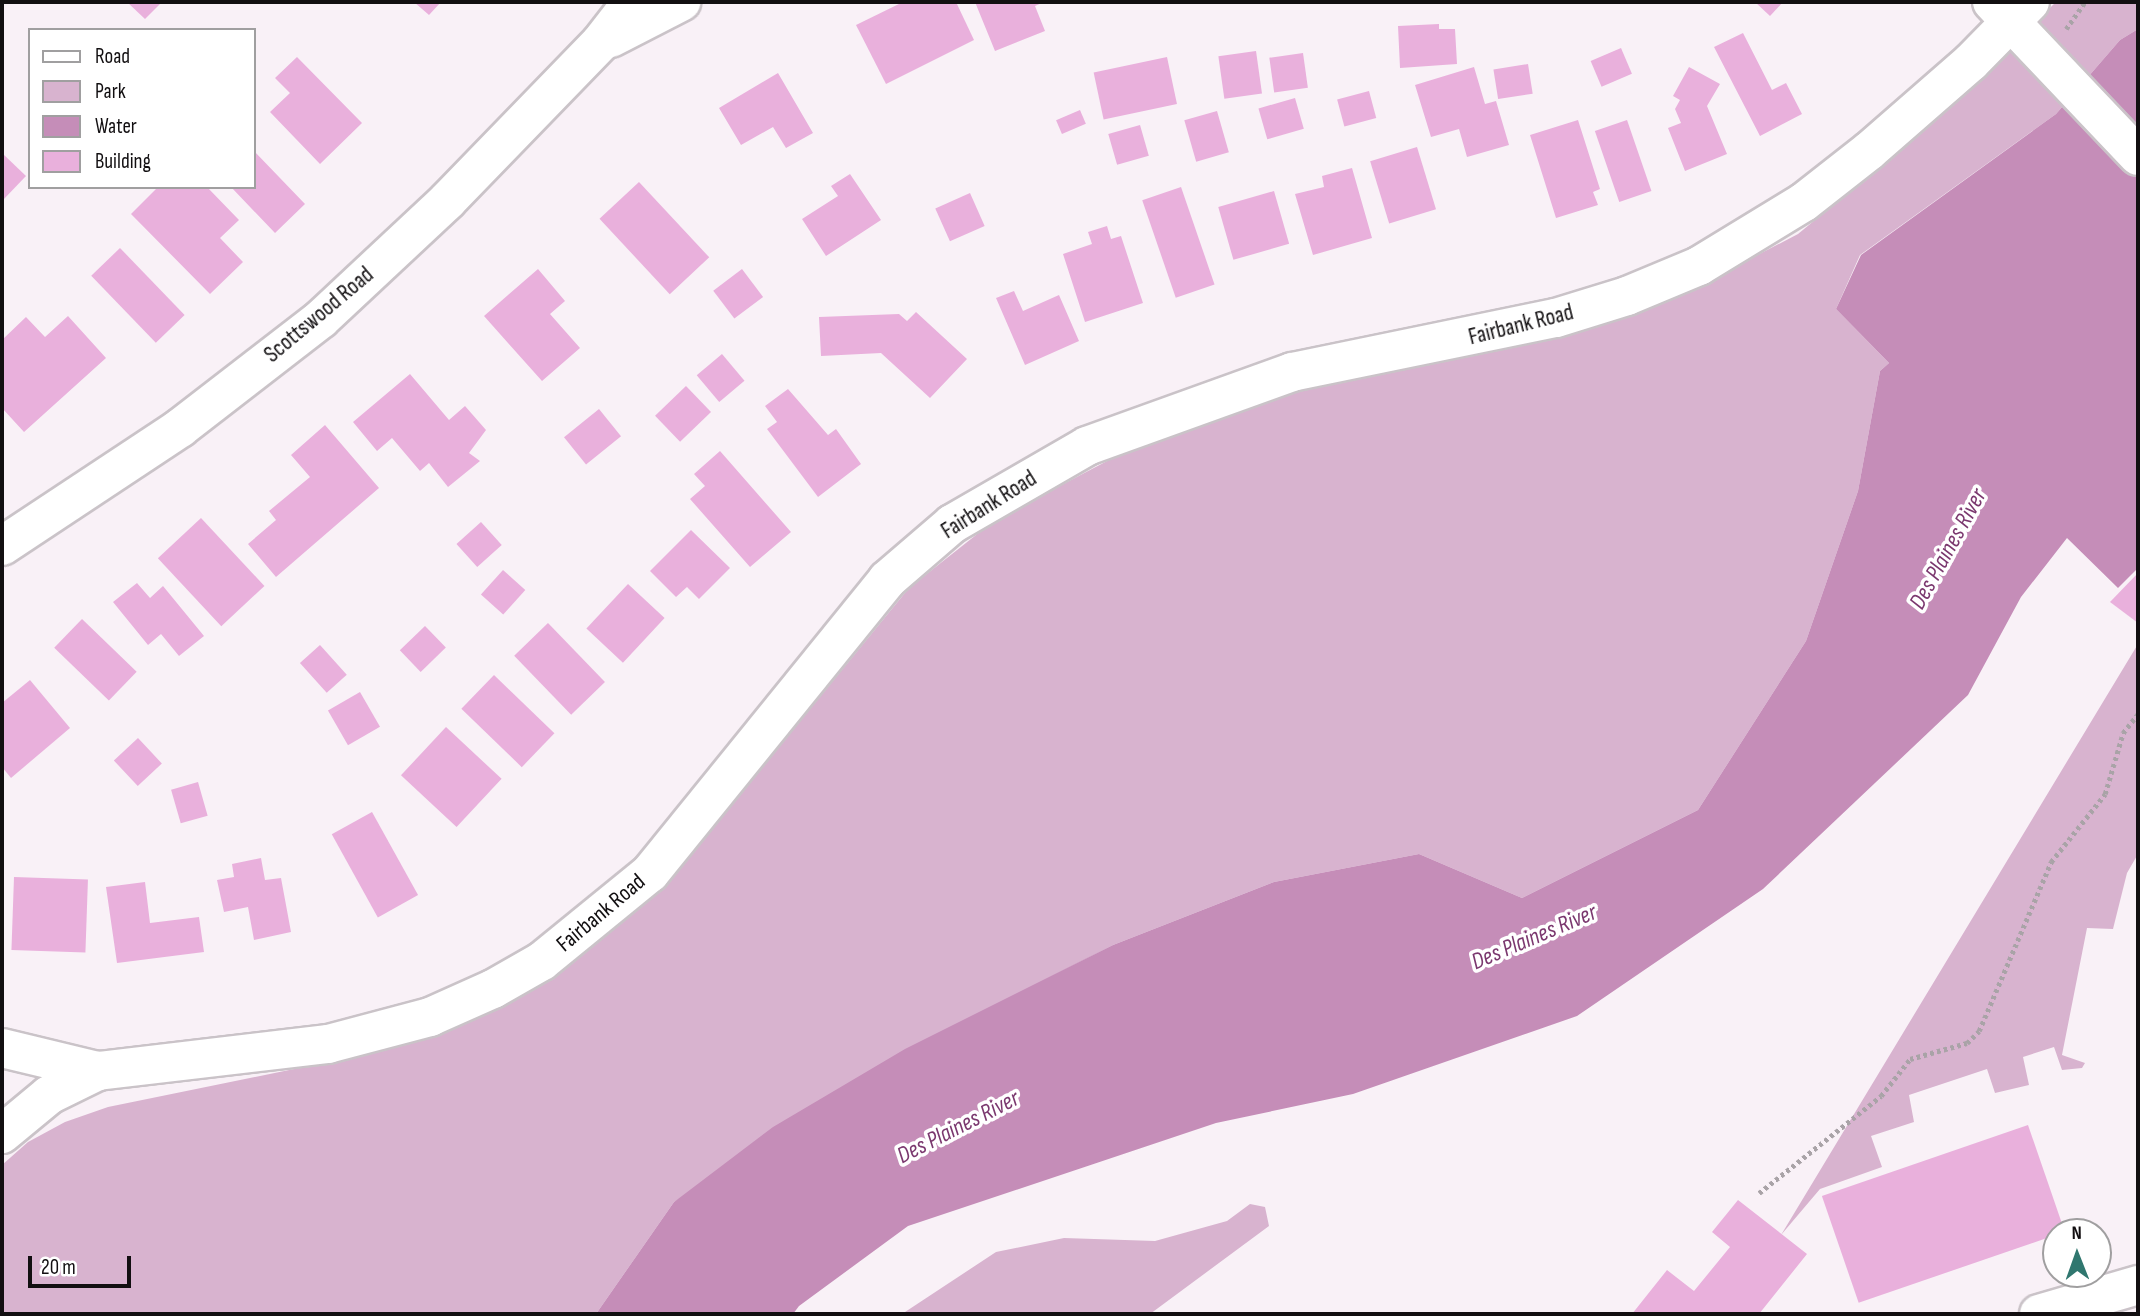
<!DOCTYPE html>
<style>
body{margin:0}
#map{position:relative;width:2140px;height:1316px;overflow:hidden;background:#f9f1f7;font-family:"Sofia Sans Condensed",sans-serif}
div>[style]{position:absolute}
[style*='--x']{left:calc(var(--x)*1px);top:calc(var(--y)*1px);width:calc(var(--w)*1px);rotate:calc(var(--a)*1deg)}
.green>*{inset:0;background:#d8b3cf}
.water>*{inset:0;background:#c58db8}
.building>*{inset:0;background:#e9b0dc;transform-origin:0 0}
.path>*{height:4.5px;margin-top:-2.25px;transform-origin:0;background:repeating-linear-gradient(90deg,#a9a3a7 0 3.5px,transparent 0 7px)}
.roads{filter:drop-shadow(2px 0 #cac3c8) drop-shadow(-2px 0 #cac3c8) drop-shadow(0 2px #cac3c8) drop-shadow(0 -2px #cac3c8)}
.minor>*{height:38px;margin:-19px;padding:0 19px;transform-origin:19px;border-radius:19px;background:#fff}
.tertiary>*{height:38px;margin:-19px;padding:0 19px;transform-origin:19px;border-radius:19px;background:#fff}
.primary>*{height:38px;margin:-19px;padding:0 19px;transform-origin:19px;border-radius:19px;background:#fff}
span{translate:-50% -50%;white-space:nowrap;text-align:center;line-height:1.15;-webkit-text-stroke:7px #fff;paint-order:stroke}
.street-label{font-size:23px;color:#120f11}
.water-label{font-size:24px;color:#7b386f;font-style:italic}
.frame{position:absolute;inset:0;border:4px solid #120f11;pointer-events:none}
.legend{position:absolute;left:28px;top:28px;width:228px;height:161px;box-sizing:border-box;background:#fff;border:2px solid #a09fa0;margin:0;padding:9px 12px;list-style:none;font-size:21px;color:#120f11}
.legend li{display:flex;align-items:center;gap:14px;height:35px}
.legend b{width:35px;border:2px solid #a09fa0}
.north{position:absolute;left:2042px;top:1218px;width:70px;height:70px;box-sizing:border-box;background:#fff;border:2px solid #a09fa0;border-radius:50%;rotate:359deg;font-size:19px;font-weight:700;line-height:28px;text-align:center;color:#120f11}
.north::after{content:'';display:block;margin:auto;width:24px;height:32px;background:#30776f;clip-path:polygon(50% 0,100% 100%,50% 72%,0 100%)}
.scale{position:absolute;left:28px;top:1256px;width:103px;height:32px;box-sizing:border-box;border:4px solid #120f11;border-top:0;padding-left:9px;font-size:21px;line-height:24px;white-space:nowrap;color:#120f11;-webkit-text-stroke:5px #fff;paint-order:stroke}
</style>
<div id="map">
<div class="green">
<div style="clip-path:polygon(2056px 2px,2138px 2px,2138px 29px,2120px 40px,2056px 114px,1860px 255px,1836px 309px,1889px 363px,1880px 371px,1858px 491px,1806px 641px,1698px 810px,1522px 898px,1419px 854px,1274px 882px,1113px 945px,1031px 987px,674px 1202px,596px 1314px,2px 1314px,2px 1165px,28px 1142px,65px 1122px,108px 1107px,328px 1062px,619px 923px,678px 870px,909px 588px,995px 520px,1128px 450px,1248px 405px,1310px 388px,1551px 337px,1694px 288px,1798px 234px,1935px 121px)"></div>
<div style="clip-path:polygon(2138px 644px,2138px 854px,2127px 873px,2113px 929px,2087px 928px,2062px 1055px,2085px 1063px,2082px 1068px,2062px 1070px,2054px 1047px,2023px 1057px,2029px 1085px,1995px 1093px,1987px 1069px,1909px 1095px,1914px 1122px,1871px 1136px,1882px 1167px,1820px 1189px,1781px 1235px)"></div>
<div style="clip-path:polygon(1250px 1204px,1265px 1207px,1269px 1226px,1150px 1314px,902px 1314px,996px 1252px,1064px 1238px,1155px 1241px,1227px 1221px)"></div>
</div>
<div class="water">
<div style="clip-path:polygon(2138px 29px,2138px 568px,2118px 588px,2067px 538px,2021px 597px,1968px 695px,1763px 889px,1577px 1016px,1353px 1094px,1216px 1123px,908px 1226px,799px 1306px,793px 1314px,596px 1314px,674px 1202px,773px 1127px,905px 1049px,1113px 945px,1274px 882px,1419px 854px,1522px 898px,1698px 810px,1806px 641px,1858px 491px,1880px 371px,1889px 363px,1836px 309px,1861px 255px,2056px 114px,2120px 40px)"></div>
</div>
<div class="building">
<div style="clip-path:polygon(127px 2px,162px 2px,145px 19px)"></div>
<div style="clip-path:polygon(414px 2px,441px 2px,429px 15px)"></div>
<div style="clip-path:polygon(903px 2px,956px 2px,974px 40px,886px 84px,856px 25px)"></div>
<div style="clip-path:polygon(975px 2px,1044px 2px,1035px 6px,1045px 31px,995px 51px)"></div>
<div style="clip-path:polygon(1755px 2px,1783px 2px,1770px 16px)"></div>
<div style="clip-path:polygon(1439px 24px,1439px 29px,1455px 29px,1457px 64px,1400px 68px,1398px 26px)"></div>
<div style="clip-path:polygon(1743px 33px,1772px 90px,1786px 83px,1802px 114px,1760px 136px,1714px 47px)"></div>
<div style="left:1621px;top:48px;width:28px;height:33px;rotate:67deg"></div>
<div style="left:1256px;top:51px;width:43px;height:38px;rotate:82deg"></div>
<div style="left:1303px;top:53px;width:35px;height:34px;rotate:82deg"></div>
<div style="clip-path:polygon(297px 57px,362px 123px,320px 164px,270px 112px,290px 93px,275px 78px)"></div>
<div style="left:1167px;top:57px;width:48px;height:75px;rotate:78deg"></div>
<div style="left:1528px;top:64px;width:30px;height:35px;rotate:81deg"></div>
<div style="clip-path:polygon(1474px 67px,1485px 104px,1496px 101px,1509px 145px,1467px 157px,1459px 129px,1431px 137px,1415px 85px)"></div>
<div style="clip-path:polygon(1689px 67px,1720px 84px,1707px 106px,1727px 154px,1685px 171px,1668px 128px,1681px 123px,1675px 109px,1680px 100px,1673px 96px)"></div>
<div style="clip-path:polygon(778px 73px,813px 133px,786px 148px,773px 127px,741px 145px,719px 108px)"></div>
<div style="left:1369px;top:91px;width:28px;height:33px;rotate:75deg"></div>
<div style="left:1295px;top:98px;width:32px;height:38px;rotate:74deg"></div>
<div style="left:1080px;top:110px;width:15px;height:26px;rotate:67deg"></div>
<div style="left:1217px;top:111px;width:43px;height:34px;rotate:74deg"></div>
<div style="clip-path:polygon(1578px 120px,1600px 189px,1593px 192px,1598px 205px,1556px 218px,1530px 135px)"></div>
<div style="left:1627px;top:120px;width:75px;height:34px;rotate:71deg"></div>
<div style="left:1140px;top:125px;width:32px;height:33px;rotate:74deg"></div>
<div style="left:1417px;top:147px;width:65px;height:49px;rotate:73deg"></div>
<div style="clip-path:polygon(254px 151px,305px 204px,275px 233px,231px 187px,254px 187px)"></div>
<div style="clip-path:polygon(2px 153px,26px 176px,3px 200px,2px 198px)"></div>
<div style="clip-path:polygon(1352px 168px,1372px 238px,1313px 255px,1295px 194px,1324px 187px,1322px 176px)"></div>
<div style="clip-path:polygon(850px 174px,881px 220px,826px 256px,802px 219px,838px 196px,831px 186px)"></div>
<div style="left:639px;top:182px;width:103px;height:54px;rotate:47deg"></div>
<div style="clip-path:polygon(158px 187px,207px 187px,239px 220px,220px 238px,243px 262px,210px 294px,131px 214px)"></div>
<div style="left:1181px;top:187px;width:103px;height:41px;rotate:71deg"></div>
<div style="left:1274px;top:191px;width:55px;height:58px;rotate:74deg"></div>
<div style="left:970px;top:193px;width:36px;height:38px;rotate:66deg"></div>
<div style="clip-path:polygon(1107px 226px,1111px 239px,1121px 236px,1143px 303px,1085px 322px,1063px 254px,1092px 244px,1088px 232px)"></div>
<div style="left:120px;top:248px;width:93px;height:40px;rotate:46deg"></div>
<div style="clip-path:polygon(538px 269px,565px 301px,550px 314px,580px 348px,542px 381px,484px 316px)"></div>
<div style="left:742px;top:269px;width:35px;height:36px;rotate:53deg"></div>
<div style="clip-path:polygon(1014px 291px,1023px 311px,1059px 295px,1079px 341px,1025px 365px,996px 298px)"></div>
<div style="clip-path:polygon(916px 312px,967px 359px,930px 398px,881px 353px,821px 356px,819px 317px,899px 314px,907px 321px)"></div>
<div style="clip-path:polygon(68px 316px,106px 358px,24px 432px,2px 408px,2px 340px,26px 317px,45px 337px)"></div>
<div style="left:722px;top:354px;width:35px;height:33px;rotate:50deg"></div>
<div style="clip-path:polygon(410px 374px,449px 420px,465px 406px,486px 430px,469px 453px,480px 461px,448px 487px,429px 463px,420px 471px,392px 438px,377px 451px,353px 422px)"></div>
<div style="left:686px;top:386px;width:36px;height:43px;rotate:46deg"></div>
<div style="clip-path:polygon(788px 389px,828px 435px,836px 429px,861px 464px,818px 497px,767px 429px,777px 422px,765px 406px)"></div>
<div style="left:599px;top:409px;width:35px;height:45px;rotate:51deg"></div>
<div style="clip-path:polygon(325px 425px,379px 488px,276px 577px,248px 544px,276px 520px,269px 511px,310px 477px,291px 455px)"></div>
<div style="clip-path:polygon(720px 451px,791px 532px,750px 567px,690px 499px,705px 486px,694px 474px)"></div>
<div style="left:201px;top:518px;width:93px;height:59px;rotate:47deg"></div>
<div style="left:481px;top:522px;width:31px;height:33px;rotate:48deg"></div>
<div style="clip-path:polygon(691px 530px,730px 568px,699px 599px,687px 587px,676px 597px,650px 571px)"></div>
<div style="left:503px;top:570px;width:30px;height:33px;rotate:42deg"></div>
<div style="clip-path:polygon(2138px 573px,2138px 623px,2110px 602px)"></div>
<div style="clip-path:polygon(137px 583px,150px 598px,163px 586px,204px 636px,179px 656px,161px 634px,148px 645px,113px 602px)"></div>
<div style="left:628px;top:584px;width:50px;height:61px;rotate:43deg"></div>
<div style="left:82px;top:619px;width:76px;height:40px;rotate:44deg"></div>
<div style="left:548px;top:623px;width:82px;height:47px;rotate:46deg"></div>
<div style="left:425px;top:626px;width:30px;height:35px;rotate:46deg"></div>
<div style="left:320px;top:645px;width:40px;height:27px;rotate:48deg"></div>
<div style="left:494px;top:675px;width:84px;height:47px;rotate:44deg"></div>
<div style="clip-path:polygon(30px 680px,70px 728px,11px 778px,2px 767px,2px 703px)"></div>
<div style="left:360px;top:692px;width:40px;height:37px;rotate:60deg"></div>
<div style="left:446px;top:727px;width:76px;height:66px;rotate:43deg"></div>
<div style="left:138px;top:738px;width:35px;height:33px;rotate:47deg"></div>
<div style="left:198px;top:782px;width:35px;height:28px;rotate:74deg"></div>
<div style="left:372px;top:812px;width:95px;height:46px;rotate:61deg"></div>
<div style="clip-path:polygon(261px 858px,265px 880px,281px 878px,291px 932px,254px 940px,248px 907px,224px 912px,217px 880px,234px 877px,232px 864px)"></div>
<div style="left:14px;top:877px;width:74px;height:73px;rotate:2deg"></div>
<div style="clip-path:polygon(145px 882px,150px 923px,199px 917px,204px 952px,117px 963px,106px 887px)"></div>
<div style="left:2028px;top:1125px;width:113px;height:218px;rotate:71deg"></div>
<div style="clip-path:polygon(1738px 1200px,1807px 1254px,1759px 1314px,1632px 1314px,1667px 1270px,1694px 1291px,1730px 1247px,1712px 1232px)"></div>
</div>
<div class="path">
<div style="--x:2066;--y:29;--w:33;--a:-55"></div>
<div style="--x:1759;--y:1193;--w:156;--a:-38.5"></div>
<div style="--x:1881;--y:1096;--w:47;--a:-51.9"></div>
<div style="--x:1910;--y:1059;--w:59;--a:-15.7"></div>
<div style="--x:1967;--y:1043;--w:17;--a:-45"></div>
<div style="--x:1979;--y:1031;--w:184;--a:-66.9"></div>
<div style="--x:2051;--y:862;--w:87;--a:-51.5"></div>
<div style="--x:2105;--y:794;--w:64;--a:-73.6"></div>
<div style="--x:2123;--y:733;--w:24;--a:-52"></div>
</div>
<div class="roads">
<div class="minor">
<div style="--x:611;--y:38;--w:79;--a:-27.2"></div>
<div style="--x:2;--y:546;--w:214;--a:-33.5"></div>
<div style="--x:180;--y:428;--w:178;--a:-37.7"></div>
<div style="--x:321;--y:319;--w:173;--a:-43.1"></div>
<div style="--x:447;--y:201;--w:221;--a:-45.9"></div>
<div style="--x:601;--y:42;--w:51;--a:-52.2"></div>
<div style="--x:2;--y:1048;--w:99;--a:13.5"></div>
<div style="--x:2;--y:1134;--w:61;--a:-39.7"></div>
<div style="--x:49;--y:1095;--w:55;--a:-26.1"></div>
<div style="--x:98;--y:1071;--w:232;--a:-6.7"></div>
<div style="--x:328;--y:1044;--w:106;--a:-14.8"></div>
<div style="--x:430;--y:1017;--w:69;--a:-24"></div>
<div style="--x:493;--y:989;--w:56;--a:-29.7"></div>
<div style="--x:542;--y:961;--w:139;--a:-39.2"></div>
<div style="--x:650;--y:873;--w:377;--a:-51"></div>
<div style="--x:887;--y:580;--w:86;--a:-40.7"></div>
<div style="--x:952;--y:524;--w:156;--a:-30"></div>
<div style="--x:1087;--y:446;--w:218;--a:-19.8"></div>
<div style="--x:1292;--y:372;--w:269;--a:-11.6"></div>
<div style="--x:1556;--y:318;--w:74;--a:-17.2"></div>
<div style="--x:1627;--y:296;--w:78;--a:-22.6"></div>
<div style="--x:1699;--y:266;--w:123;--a:-31.4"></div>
<div style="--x:1804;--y:202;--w:83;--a:-38.1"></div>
<div style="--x:1869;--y:151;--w:135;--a:-41.1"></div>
<div style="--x:1971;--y:62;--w:84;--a:-45.5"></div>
</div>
<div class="tertiary">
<div style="--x:1992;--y:2;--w:212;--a:46.5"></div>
</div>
<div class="primary">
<div style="--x:2039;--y:1314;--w:103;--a:-16.3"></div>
</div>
</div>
<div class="street-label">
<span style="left:319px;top:315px;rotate:-40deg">Scottswood Road</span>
<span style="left:1521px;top:325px;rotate:-14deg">Fairbank Road</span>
<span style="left:989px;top:505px;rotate:-32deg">Fairbank Road</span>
<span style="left:601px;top:913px;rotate:-40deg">Fairbank Road</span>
</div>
<div class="water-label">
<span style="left:1948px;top:549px;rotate:-61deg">Des Plaines River</span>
<span style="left:1534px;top:937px;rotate:-23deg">Des Plaines River</span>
<span style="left:958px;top:1127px;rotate:-27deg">Des Plaines River</span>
</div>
<div class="frame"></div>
<ul class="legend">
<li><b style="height:9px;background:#fff"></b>Road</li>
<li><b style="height:19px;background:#d8b3cf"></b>Park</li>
<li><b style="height:19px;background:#c58db8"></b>Water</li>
<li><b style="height:19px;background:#e9b0dc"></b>Building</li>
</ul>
<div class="north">N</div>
<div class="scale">20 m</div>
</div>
